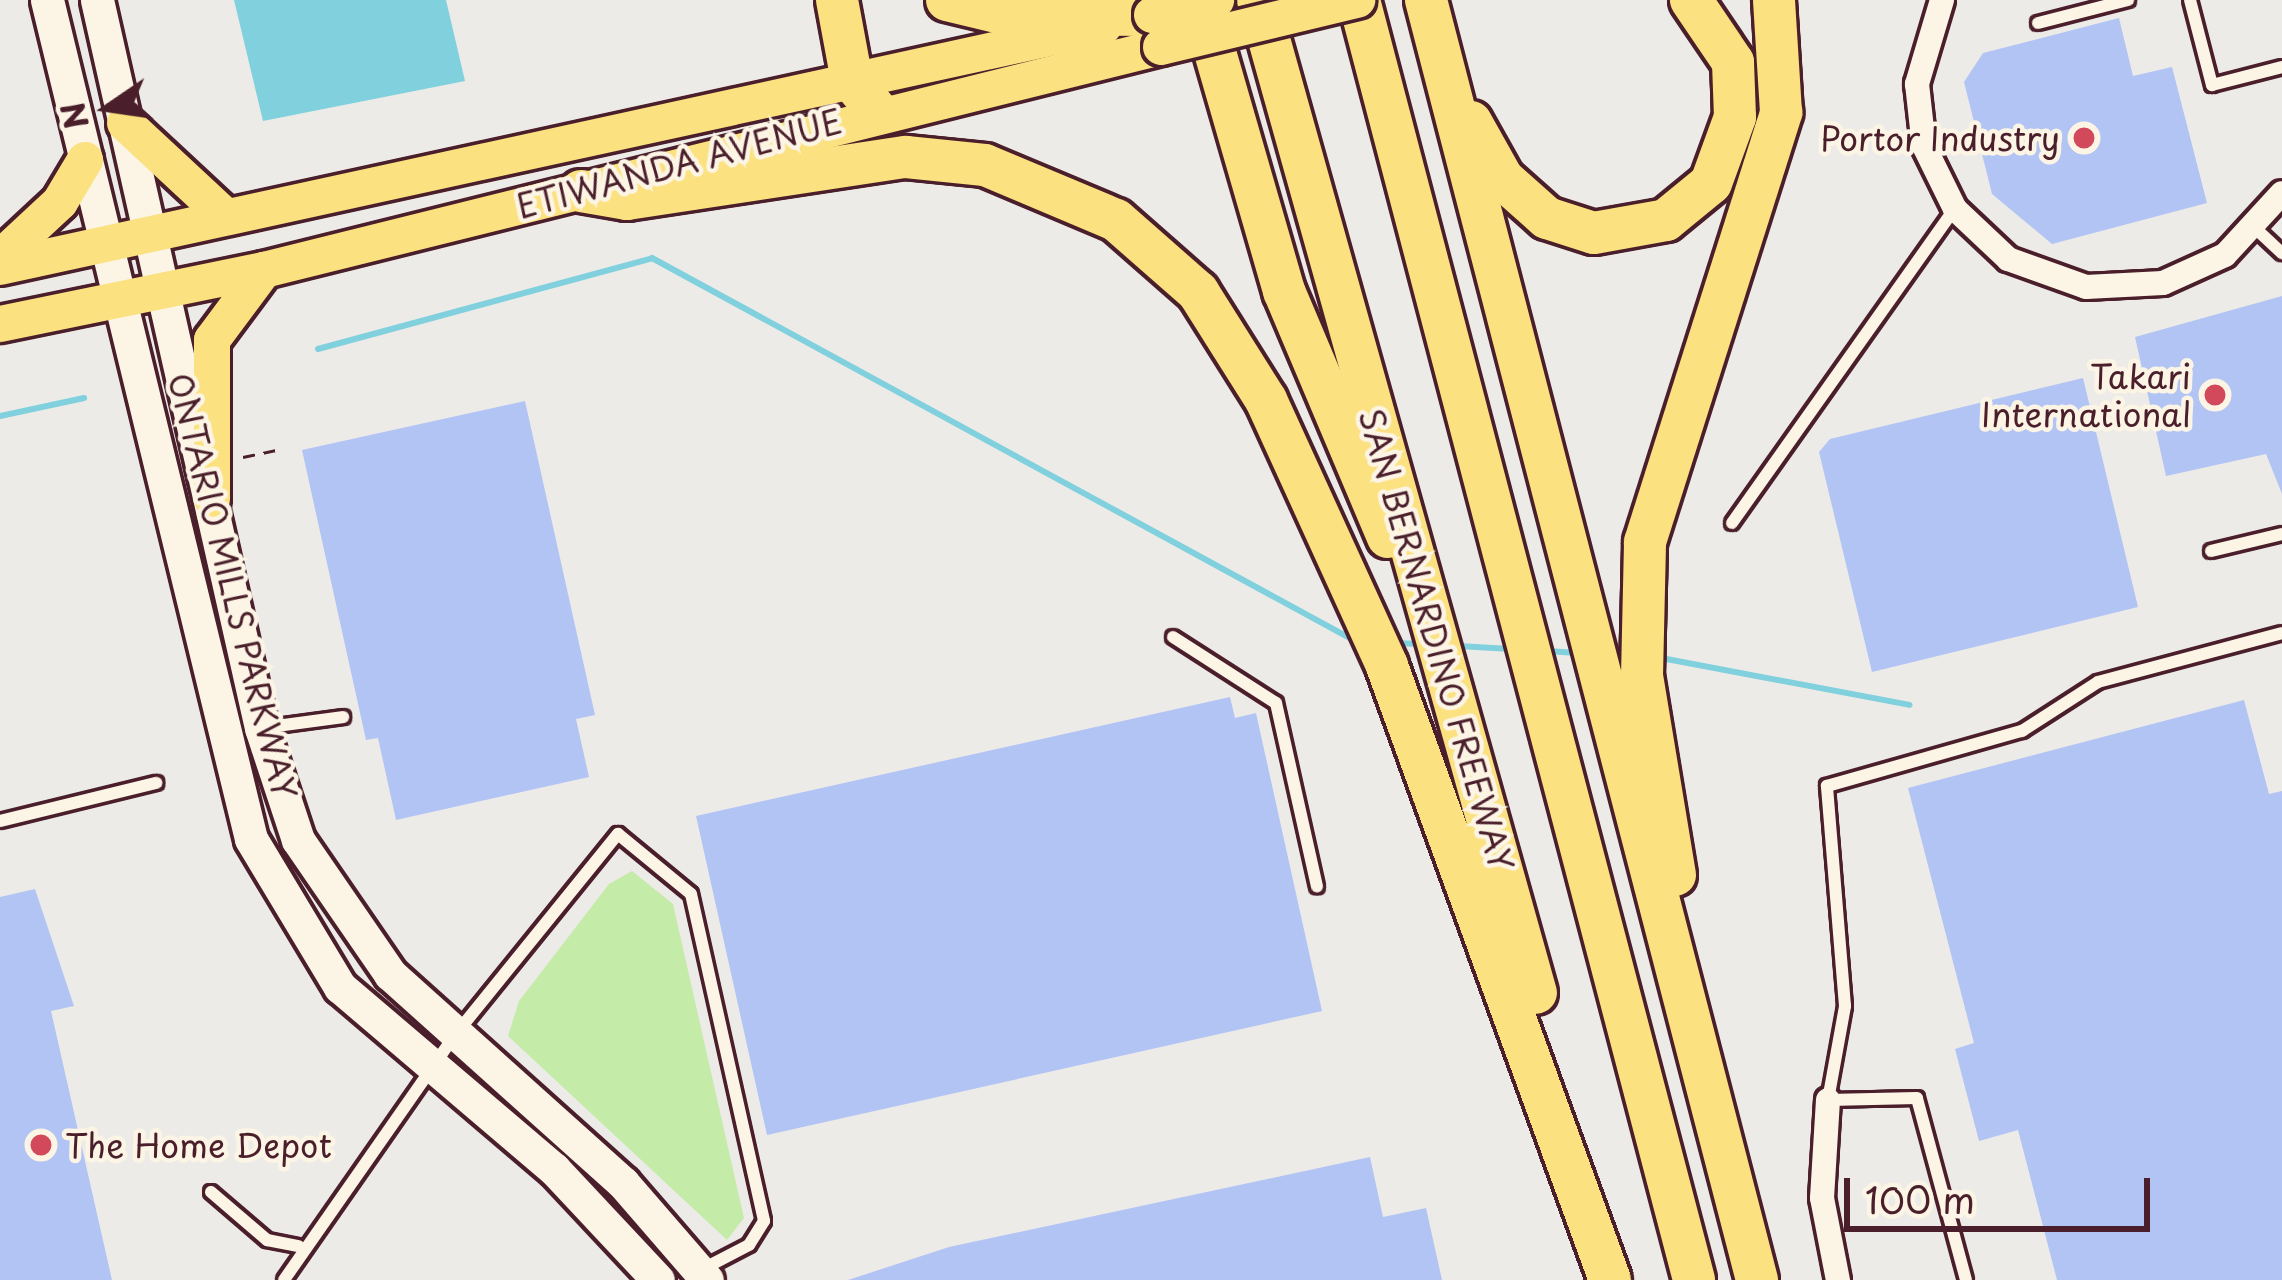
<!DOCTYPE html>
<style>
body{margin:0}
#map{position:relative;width:2282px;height:1280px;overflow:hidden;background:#edebe8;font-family:"Playpen Sans",sans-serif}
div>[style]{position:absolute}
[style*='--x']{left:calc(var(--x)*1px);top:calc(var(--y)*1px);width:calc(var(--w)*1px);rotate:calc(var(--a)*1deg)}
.green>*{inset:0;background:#c4eca8}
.water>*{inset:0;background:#81d0dd}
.stream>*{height:6px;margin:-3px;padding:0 3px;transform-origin:3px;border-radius:3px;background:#81d0dd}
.building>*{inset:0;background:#b2c4f4}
.path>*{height:3px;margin-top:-1.5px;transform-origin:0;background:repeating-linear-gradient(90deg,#4a1f2b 0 12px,transparent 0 21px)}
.roads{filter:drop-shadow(3px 0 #4a1f2b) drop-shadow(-3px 0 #4a1f2b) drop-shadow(0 3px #4a1f2b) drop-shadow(0 -3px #4a1f2b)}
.service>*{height:12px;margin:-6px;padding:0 6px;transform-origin:6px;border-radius:6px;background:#fcf5e5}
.minor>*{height:24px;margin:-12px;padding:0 12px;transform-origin:12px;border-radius:12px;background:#fcf5e5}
.secondary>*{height:33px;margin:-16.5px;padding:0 16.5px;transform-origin:16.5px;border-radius:16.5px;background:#fcf5e5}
.primary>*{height:36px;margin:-18px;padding:0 18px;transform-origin:18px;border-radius:18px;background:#fbe180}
.motorway>*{height:42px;margin:-21px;padding:0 21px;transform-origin:21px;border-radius:21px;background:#fbe180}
.bridges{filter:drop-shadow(3px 0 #4a1f2b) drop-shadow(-3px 0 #4a1f2b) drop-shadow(0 3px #4a1f2b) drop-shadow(0 -3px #4a1f2b)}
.primary-bridge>*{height:36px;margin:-18px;padding:0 18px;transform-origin:18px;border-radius:18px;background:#fbe180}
.dots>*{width:33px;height:33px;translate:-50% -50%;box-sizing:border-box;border:6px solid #fcf5e5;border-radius:50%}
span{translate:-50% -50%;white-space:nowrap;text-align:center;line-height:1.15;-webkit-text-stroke:9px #fcf5e5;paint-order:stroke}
.poi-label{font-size:33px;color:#4a1f2b}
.right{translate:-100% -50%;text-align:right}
.left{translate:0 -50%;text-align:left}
.street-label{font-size:33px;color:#4a1f2b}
.north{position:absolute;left:48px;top:48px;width:120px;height:120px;-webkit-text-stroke:9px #fcf5e5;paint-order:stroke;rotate:257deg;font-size:33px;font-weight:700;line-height:48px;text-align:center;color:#4a1f2b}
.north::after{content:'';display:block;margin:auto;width:42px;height:54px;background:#4a1f2b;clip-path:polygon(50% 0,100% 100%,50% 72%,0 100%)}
.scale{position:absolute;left:1844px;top:1178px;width:306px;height:54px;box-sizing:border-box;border:6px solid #4a1f2b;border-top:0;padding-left:15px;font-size:36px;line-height:42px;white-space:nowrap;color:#4a1f2b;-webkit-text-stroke:9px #fcf5e5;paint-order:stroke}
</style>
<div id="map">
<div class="green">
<div style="clip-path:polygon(632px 871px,673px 904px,744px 1218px,727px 1240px,508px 1036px,519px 1001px,609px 884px)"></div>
</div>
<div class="water">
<div style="clip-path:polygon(234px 0,446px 0,465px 81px,263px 121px)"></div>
</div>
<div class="stream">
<div style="--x:318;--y:349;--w:346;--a:-15.2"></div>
<div style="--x:652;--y:258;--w:801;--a:28.58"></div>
<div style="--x:0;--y:416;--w:86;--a:-12.1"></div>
<div style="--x:1392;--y:643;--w:29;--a:2"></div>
<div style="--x:1458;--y:646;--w:53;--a:3.2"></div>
<div style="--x:1548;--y:651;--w:29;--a:4"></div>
<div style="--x:1656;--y:657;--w:258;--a:10.7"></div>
</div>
<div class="building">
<div style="clip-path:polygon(2119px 18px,2133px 76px,2172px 67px,2207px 203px,2052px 244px,1992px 194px,1964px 82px,1983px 53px)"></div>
<div style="clip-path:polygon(2282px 296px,2282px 494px,2266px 454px,2166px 476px,2135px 337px)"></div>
<div style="clip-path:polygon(2083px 378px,2138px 607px,1872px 672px,1819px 452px,1830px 439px)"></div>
<div style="clip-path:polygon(525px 401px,595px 715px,576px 719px,589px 777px,396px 820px,378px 738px,366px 740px,302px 450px)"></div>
<div style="clip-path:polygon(1230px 697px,1235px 718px,1256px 713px,1322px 1011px,767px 1135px,696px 816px)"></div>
<div style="clip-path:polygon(2244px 700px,2269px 794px,2282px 791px,2282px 1280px,2057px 1280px,2018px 1130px,1979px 1141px,1955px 1049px,1974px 1043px,1908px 788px)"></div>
<div style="clip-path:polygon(35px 889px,74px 1006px,51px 1011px,112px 1280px,0 1280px,0 897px)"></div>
<div style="clip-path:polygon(1370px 1157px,1383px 1217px,1426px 1208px,1442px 1280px,848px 1280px,949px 1247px)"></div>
</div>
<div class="path">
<div style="--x:243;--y:457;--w:40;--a:-12"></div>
</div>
<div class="roads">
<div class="service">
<div style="--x:2190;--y:0;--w:88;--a:75.5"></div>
<div style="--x:2212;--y:85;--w:72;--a:-14.4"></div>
<div style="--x:2038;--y:23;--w:93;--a:-14.3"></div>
<div style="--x:2255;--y:228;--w:37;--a:43"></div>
<div style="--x:1732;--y:523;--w:384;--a:-54.7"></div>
<div style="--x:2211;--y:551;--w:73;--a:-13.5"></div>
<div style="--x:1173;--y:637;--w:122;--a:32.7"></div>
<div style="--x:1276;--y:703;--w:188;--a:77.4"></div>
<div style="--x:262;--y:728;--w:82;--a:-7.7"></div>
<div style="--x:0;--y:821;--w:161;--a:-13.7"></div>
<div style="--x:211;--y:1192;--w:74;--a:40.6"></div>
<div style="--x:267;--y:1240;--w:32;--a:11"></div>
<div style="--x:284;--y:1280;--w:299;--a:-55.1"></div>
<div style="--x:455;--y:1035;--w:259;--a:-51"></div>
<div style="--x:618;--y:834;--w:94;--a:39.4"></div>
<div style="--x:691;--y:894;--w:335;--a:77.4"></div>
<div style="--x:764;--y:1221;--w:28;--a:122"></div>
<div style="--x:749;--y:1245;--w:54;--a:152.5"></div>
<div style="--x:1966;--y:1280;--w:188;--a:-105.1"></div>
<div style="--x:1917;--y:1098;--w:89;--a:178.7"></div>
<div style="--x:1828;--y:1100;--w:96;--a:-79.7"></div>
<div style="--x:1845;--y:1006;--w:221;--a:-94.7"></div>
<div style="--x:1827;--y:786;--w:203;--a:-15.8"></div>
<div style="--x:2022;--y:731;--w:90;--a:-32.8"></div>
<div style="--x:2098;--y:682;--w:190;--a:-14.9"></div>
</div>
<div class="minor">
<div style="--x:1942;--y:0;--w:88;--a:106.6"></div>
<div style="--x:1917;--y:84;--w:62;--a:83.6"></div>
<div style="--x:1924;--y:146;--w:70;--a:63.8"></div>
<div style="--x:1955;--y:209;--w:73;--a:43.3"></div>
<div style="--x:2008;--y:259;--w:83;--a:19.7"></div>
<div style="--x:2086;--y:287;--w:77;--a:-3"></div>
<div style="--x:2163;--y:283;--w:68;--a:-24.3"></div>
<div style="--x:2225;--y:255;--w:84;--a:-47.4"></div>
<div style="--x:1828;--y:1100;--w:98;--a:93.5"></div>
<div style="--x:1822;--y:1198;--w:84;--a:79"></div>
</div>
<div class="secondary">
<div style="--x:47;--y:0;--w:863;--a:76.33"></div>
<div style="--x:251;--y:839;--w:173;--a:59"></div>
<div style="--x:340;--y:987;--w:281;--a:40.4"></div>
<div style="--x:554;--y:1169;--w:152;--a:46.9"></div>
<div style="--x:97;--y:0;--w:746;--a:77.3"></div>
<div style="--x:261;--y:728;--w:118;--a:71.7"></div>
<div style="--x:298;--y:840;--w:163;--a:55.5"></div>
<div style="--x:390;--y:974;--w:313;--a:41.9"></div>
<div style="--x:623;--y:1183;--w:128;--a:49.1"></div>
</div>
<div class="primary">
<div style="--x:125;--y:123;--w:137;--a:42.9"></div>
<div style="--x:0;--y:258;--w:82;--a:-43"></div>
<div style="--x:60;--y:202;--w:49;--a:-59.2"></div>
<div style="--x:0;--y:267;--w:1130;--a:-12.31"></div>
<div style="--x:0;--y:324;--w:269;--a:-11.6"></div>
<div style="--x:264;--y:270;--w:924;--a:-13.96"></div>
<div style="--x:212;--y:499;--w:159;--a:-90"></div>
<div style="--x:212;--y:340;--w:87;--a:-53.4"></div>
</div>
<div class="motorway">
<div style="--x:837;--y:0;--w:82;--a:79.5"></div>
<div style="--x:852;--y:81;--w:39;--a:50"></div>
<div style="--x:947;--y:0;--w:60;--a:13.6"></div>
<div style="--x:1005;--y:14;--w:147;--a:0.4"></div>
<div style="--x:1200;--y:0;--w:303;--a:73.9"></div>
<div style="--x:1284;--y:291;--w:267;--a:67.1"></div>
<div style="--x:1258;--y:0;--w:1031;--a:74.36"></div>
<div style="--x:1359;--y:0;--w:1323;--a:75.33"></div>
<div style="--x:1426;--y:0;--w:1322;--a:75.5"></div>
<div style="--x:1471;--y:122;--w:65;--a:60.7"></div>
<div style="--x:1503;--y:179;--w:59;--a:41.6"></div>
<div style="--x:1547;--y:218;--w:49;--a:17.7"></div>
<div style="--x:1594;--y:233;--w:73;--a:-10.2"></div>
<div style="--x:1666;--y:220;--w:58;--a:-39.4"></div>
<div style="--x:1711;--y:183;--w:70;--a:-70"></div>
<div style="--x:1735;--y:117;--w:55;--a:-92.1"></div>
<div style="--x:1733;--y:62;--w:75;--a:-124.1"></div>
<div style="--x:581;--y:191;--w:47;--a:9.9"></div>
<div style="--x:627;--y:199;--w:282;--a:-8.6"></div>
<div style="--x:906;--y:157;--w:79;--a:5.8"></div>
<div style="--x:985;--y:165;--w:142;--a:22.8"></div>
<div style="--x:1116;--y:220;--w:109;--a:41.3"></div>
<div style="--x:1198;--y:292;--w:128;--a:57.8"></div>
<div style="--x:1266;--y:400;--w:292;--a:65.5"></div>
<div style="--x:1387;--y:666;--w:653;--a:70.04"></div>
<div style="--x:1675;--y:875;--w:202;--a:-99.4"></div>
<div style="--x:1642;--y:676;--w:134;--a:-88.7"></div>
<div style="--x:1645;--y:542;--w:451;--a:-72.4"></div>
<div style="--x:1781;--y:112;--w:112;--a:-93.6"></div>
</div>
</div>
<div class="bridges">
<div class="primary-bridge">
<div style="--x:1152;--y:15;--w:66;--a:-13.2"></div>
<div style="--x:1161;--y:47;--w:202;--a:-13.5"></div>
</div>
</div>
<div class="dots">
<div style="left:2084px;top:138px;background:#d1495b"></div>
<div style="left:2215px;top:395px;background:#d1495b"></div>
<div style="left:41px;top:1145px;background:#d1495b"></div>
</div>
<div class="poi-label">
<span class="right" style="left:2060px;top:138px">Portor Industry</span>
<span class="right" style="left:2191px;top:395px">Takari<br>International</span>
<span class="left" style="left:65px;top:1145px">The Home Depot</span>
</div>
<div class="street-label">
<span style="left:679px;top:163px;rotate:-15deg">ETIWANDA AVENUE</span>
<span style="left:233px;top:586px;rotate:76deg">ONTARIO MILLS PARKWAY</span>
<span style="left:1437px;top:640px;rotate:74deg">SAN BERNARDINO FREEWAY</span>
</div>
<div class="north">N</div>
<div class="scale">100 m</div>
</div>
